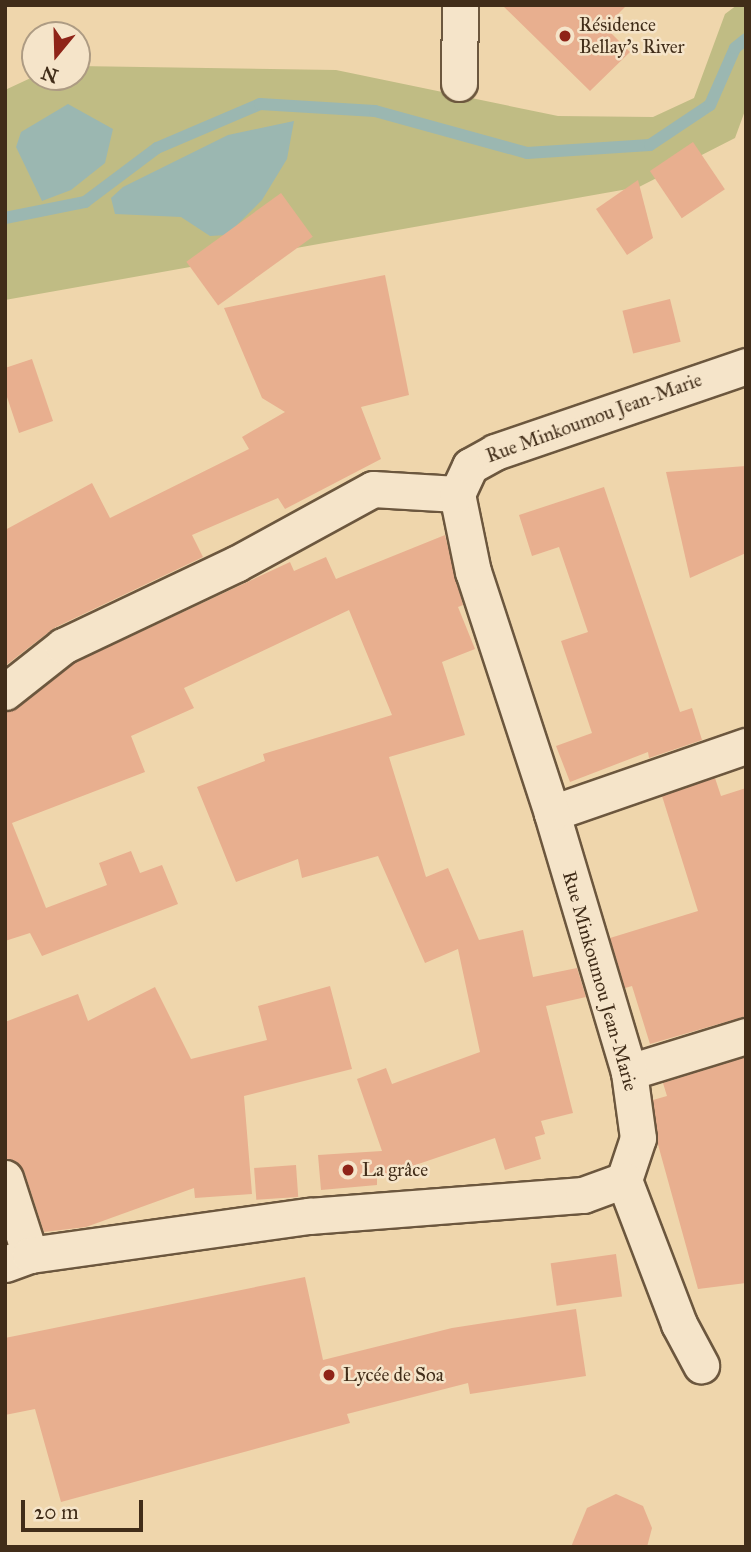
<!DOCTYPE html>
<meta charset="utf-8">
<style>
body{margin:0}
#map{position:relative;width:751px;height:1552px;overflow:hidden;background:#efd6ac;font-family:"IM FELL Great Primer",serif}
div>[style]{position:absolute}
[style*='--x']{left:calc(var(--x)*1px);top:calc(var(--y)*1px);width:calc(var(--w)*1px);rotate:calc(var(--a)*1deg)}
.green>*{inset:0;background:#c0bc84}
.water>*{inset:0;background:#9bb7b1}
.stream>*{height:12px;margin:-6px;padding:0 6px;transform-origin:6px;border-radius:6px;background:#9bb7b1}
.building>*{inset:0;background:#e8af8f;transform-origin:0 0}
.roads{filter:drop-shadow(2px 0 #6c573e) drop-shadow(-2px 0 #6c573e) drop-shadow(0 2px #6c573e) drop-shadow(0 -2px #6c573e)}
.minor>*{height:35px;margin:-17.5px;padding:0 17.5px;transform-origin:17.5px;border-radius:17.5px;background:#f5e4c9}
.dots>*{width:19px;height:19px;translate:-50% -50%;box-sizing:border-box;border:4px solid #f5e4c9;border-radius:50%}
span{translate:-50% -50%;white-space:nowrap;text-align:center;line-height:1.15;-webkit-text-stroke:5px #f5e4c9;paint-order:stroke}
.poi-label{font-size:19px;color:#412d19}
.left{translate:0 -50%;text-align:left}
.street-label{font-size:19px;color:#412d19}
.frame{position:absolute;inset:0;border:7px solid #412d19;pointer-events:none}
.north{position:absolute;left:21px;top:21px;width:70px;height:70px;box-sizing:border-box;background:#f5e4c9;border:2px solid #ad9b83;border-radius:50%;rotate:199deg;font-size:19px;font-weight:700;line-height:28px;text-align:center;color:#412d19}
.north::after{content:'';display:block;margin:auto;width:24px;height:32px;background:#8f2418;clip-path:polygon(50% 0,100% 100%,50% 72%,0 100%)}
.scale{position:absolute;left:21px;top:1500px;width:122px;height:32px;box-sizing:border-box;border:4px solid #412d19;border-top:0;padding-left:9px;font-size:21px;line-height:24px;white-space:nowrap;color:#412d19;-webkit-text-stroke:5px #f5e4c9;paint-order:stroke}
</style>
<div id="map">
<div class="green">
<div style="clip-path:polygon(737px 5px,746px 5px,746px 108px,735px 138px,639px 187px,5px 300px,5px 90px,35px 76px,77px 77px,77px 66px,336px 70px,558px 116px,653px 117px,694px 98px,725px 14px)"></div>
</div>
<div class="water">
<div style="clip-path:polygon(68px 104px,113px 129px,105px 163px,71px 190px,42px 201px,16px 147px,21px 132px)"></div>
<div style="clip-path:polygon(294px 121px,287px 159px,262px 200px,227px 235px,210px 236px,181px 217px,115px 214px,111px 198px,123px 187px,228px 135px)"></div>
</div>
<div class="stream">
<div style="--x:5;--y:218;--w:82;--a:-11.3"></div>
<div style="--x:85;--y:202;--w:90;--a:-36.9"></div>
<div style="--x:157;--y:148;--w:112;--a:-23.1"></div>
<div style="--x:260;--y:104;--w:115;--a:3.5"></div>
<div style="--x:375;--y:111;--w:158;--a:15.4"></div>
<div style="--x:527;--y:153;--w:123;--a:-3.7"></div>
<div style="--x:650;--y:145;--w:72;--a:-33.7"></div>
<div style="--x:710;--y:105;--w:62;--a:-66.3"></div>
<div style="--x:735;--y:48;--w:14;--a:-39"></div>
</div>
<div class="building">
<div style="clip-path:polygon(502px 5px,627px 5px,605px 27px,630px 52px,590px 91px)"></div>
<div style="left:693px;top:142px;width:57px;height:52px;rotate:56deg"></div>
<div style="clip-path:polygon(638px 180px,653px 238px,627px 255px,596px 209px)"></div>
<div style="left:281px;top:193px;width:54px;height:117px;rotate:54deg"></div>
<div style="clip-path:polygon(385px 275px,409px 395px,361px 407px,381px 459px,285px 509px,278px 498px,192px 535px,203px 557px,54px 628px,5px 666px,5px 530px,92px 483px,110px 518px,249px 449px,242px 437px,285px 412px,262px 398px,224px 308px)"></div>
<div style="left:670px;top:299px;width:44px;height:49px;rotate:76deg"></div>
<div style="clip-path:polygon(32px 359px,53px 421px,19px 433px,5px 391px,5px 368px)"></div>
<div style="clip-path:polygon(746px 466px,746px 553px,690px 578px,666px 472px)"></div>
<div style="clip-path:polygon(604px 487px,680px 712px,692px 708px,702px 740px,649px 758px,648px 752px,570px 782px,556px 746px,592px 733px,561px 641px,588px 632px,559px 547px,532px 556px,519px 515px)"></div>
<div style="clip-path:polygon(445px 535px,463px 605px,458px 607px,475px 649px,442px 662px,465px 735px,389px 757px,426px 877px,448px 868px,479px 940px,523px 930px,533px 977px,577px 968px,586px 997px,546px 1006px,573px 1113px,541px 1121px,545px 1134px,535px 1137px,541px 1159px,505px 1170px,495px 1138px,377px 1178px,377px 1185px,321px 1190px,318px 1155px,382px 1151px,357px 1079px,386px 1068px,392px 1084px,480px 1052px,458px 949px,425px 963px,378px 856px,302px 878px,298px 859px,236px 882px,197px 787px,265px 761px,263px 754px,392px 715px,349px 610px,184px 688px,194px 708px,131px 736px,145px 772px,12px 823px,46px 908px,107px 885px,99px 863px,131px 851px,140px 873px,162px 865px,178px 904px,42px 956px,30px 933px,5px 941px,5px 712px,18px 708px,74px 663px,290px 562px,294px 571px,326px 557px,336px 579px)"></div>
<div style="clip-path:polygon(715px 778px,721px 796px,746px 788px,746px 1016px,650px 1044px,632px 986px,625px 988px,610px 938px,698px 911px,662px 796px)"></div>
<div style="clip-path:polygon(330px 986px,352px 1069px,244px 1096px,252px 1194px,195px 1198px,194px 1188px,86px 1227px,44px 1232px,24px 1171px,18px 1163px,5px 1158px,5px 1022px,78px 994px,88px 1021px,155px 987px,191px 1059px,267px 1040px,258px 1006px)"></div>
<div style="clip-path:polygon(746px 1057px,746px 1283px,698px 1289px,657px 1141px,653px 1100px,667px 1096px,663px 1083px)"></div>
<div style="left:296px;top:1165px;width:32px;height:42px;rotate:86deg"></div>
<div style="left:616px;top:1254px;width:43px;height:66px;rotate:82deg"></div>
<div style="clip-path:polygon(305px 1277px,323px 1360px,452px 1328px,576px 1309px,586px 1376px,470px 1394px,468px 1383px,347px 1414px,350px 1423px,61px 1502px,35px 1409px,5px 1415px,5px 1338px)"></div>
<div style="clip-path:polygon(616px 1494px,643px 1506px,652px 1528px,647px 1547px,571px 1547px,587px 1508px)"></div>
</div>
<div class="roads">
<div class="minor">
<div style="--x:459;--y:83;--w:78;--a:-89.3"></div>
<div style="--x:5;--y:692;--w:74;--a:-38.4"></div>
<div style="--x:63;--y:646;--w:191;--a:-25.4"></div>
<div style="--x:236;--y:564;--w:156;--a:-28.7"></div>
<div style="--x:373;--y:489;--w:84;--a:3.4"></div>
<div style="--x:552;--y:813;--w:205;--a:-19.1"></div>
<div style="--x:629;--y:1072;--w:122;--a:-17.1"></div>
<div style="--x:5;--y:1178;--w:81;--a:72"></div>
<div style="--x:624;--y:1180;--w:44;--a:-71.6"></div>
<div style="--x:638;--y:1138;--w:67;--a:-97.8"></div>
<div style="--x:629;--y:1072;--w:270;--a:-106.6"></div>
<div style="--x:552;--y:813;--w:254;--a:-108.1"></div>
<div style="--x:473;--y:572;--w:80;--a:-101.6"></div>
<div style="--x:457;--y:494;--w:31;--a:-65"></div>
<div style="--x:470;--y:466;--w:29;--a:-29"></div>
<div style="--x:495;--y:452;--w:265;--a:-18.9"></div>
<div style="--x:624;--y:1180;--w:154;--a:69.1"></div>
<div style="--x:679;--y:1324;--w:47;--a:61.8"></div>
<div style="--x:5;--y:1264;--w:27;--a:-20"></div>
<div style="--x:30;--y:1255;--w:282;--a:-8"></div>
<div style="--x:309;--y:1216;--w:275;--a:-4.4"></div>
<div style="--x:583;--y:1195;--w:44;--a:-20.1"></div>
</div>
</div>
<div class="dots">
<div style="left:565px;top:36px;background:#8f2418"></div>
<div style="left:348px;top:1170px;background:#8f2418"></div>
<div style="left:329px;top:1375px;background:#8f2418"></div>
</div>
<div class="poi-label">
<span class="left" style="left:579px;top:36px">Résidence<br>Bellay's River</span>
<span class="left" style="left:362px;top:1170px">La grâce</span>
<span class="left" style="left:343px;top:1375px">Lycée de Soa</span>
</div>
<div class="street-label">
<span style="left:594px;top:418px;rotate:-20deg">Rue Minkoumou Jean-Marie</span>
<span style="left:600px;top:981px;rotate:74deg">Rue Minkoumou Jean-Marie</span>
</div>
<div class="frame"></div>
<div class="north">N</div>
<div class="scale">20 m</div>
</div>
